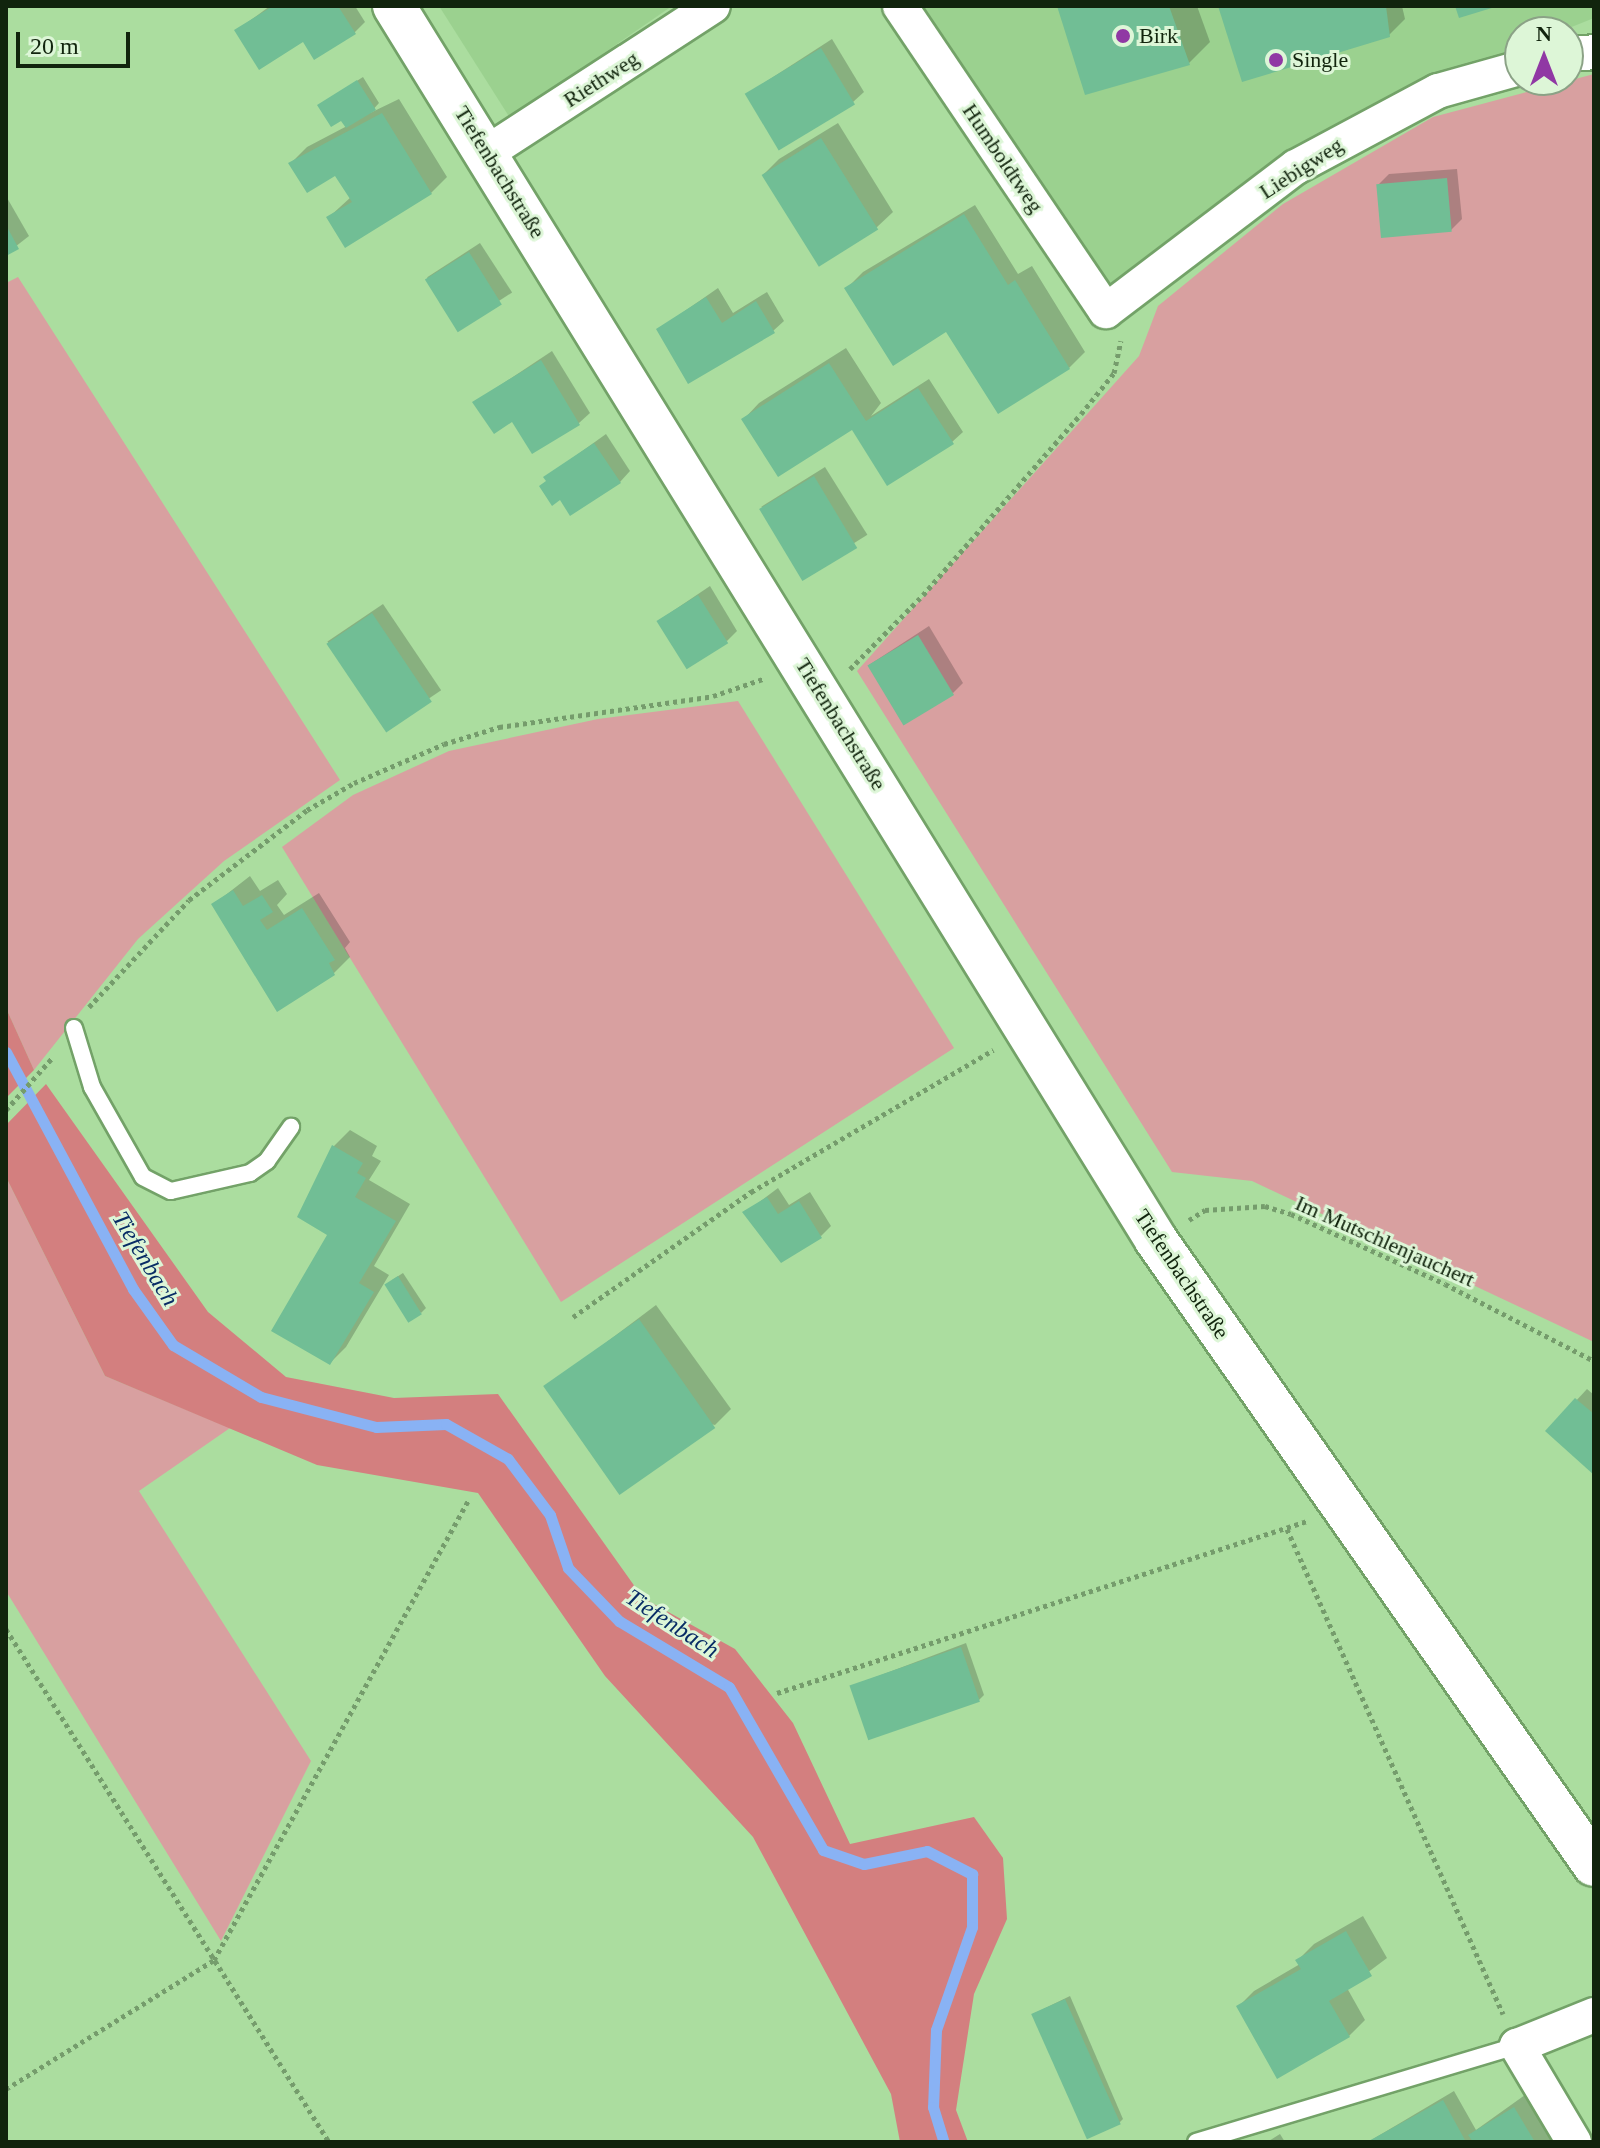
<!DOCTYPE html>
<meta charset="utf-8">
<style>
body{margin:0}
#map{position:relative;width:1600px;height:2148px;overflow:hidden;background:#abdd9f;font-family:Georgia,serif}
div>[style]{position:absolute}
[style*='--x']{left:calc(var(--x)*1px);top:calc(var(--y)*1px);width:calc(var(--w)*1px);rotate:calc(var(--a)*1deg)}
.built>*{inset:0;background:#9bd18f}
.green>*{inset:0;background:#d8a0a0}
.forest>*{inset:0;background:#d37f7f}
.shadow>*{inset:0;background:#0003;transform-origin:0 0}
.stream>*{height:11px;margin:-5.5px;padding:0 5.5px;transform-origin:5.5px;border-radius:5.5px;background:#89b2f4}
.building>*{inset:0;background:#71be95;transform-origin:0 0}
.path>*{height:5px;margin-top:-2.5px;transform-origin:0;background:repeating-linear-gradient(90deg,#759c6c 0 4px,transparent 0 8px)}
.roads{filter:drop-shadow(2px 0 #73a268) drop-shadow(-2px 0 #73a268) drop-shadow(0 2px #73a268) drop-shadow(0 -2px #73a268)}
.service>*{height:16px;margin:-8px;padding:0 8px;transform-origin:8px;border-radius:8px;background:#fff}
.minor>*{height:34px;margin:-17px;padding:0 17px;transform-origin:17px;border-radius:17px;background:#fff}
.tertiary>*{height:42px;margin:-21px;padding:0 21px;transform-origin:21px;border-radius:21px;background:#fff}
.dots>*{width:22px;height:22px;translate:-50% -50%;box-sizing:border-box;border:4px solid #ddf6d7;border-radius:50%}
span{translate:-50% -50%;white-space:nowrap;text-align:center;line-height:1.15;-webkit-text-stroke:6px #ddf6d7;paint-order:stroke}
.poi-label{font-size:22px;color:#11240d}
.left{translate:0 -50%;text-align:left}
.street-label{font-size:22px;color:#11240d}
.water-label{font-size:24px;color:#082c65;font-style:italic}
.frame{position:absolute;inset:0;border:8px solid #11240d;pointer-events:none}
.north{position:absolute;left:1504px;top:16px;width:80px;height:80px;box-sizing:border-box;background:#ddf6d7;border:2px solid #8ba286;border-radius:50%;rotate:0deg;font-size:22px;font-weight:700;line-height:32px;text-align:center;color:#11240d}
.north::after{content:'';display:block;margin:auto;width:28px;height:36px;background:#9038a4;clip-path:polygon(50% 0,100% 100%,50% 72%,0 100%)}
.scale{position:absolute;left:16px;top:32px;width:114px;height:36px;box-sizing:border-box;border:4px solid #11240d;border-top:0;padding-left:10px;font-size:24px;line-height:28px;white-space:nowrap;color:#11240d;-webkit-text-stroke:6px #ddf6d7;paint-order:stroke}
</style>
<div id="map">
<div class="built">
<div style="clip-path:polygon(439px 6px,672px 6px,510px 118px)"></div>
<div style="clip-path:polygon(916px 6px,1594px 6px,1594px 18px,1559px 32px,1520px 32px,1520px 47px,1407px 93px,1112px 291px)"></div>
</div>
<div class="green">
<div style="clip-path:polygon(1594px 74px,1594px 1342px,1252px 1181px,1172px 1172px,857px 671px,1139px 356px,1158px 306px,1283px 204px,1433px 117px)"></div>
<div style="clip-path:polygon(18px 277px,340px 780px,224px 861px,138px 939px,34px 1070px,6px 1008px,6px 283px)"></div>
<div style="clip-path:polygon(738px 701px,954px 1048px,561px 1302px,282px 847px,353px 795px,449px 751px,598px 719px)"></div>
<div style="clip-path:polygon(6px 1177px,105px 1376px,230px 1428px,139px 1491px,311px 1761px,221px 1941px,6px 1591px)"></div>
</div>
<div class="forest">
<div style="clip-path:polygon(6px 1008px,34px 1070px,6px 1098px)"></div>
<div style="clip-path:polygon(46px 1084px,208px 1312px,286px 1377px,394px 1398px,498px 1394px,643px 1598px,735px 1649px,793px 1723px,850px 1844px,974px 1817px,1003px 1858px,1007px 1919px,974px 1994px,956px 2110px,968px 2142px,900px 2142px,891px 2094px,753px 1837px,605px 1676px,478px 1493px,317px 1465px,105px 1376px,6px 1177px,6px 1125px)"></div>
</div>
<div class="shadow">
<div style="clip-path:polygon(270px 6px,355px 6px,365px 22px,354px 33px,237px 30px)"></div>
<div style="clip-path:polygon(1060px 6px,1197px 6px,1210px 42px,1188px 64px)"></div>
<div style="clip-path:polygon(1222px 6px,1402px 6px,1405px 19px,1389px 35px)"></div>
<div style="clip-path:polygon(832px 39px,864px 92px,853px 102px,747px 94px)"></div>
<div style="clip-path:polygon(363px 77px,379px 103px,370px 113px,399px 99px,447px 177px,431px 193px,329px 217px,351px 197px,336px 173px,291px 163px,307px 147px,347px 126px,325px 101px)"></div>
<div style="clip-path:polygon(838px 123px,893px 212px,876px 228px,763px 175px,779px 159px)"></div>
<div style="clip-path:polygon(1457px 169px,1462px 219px,1451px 230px,1378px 185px,1389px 174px)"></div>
<div style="clip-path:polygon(6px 196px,29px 236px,6px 254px)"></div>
<div style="clip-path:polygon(975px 205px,1018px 274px,1032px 266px,1085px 352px,1069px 368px,999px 411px,947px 329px,847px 288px,863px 272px)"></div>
<div style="left:480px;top:243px;width:59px;height:63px;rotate:57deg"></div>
<div style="clip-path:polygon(718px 288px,733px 313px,767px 292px,784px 321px,773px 331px,659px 329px)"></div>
<div style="clip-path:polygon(846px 348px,881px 403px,871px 416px,929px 379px,963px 432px,952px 442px,852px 427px,743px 420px,759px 403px)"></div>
<div style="clip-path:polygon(552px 351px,590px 413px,579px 423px,513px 420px,475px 402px)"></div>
<div style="clip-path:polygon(606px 434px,630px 471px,620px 482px,546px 477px)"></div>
<div style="left:825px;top:467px;width:80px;height:75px;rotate:58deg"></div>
<div style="clip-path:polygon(710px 586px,737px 631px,727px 641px,658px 621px)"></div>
<div style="left:383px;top:604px;width:104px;height:67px;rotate:56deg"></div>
<div style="clip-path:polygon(929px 626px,963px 683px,953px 693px,869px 665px)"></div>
<div style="clip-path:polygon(250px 876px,260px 891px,278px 880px,287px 894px,277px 905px,284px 915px,319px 893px,350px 942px,345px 948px,350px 957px,334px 973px,278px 1009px,214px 904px)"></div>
<div style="clip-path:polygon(350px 1130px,377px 1146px,372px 1156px,381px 1161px,369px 1180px,410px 1204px,374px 1266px,389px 1275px,346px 1347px,330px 1363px,334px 1146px)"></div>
<div style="clip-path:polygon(778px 1188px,789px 1205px,810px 1192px,831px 1226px,821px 1236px,745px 1213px)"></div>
<div style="clip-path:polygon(403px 1273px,426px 1308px,421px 1313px,392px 1280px)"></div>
<div style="clip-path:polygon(656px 1305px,731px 1409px,715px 1425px,547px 1387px)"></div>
<div style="clip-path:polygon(1587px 1389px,1594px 1395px,1594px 1473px,1548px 1431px)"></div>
<div style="clip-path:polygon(966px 1643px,984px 1695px,979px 1700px,852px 1686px)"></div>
<div style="clip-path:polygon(1363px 1916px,1387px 1958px,1347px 1988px,1365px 2020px,1349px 2036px,1238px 2007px,1254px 1991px,1300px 1964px,1298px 1960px,1314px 1944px)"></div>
<div style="clip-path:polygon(1070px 1996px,1123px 2119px,1118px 2124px,1033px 2014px)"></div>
<div style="clip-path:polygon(1536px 2087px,1569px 2142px,1368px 2142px,1454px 2091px,1476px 2130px)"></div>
<div style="clip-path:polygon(1280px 2134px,1285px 2142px,1267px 2142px)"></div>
</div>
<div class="stream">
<div style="--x:6;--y:1052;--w:269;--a:61.8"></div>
<div style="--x:133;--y:1289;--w:69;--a:54.5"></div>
<div style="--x:173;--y:1345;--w:102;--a:30.6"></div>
<div style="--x:261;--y:1397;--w:119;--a:14.6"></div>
<div style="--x:376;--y:1427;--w:70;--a:-2.5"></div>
<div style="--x:446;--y:1424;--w:71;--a:29.4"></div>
<div style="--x:508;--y:1459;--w:70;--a:53.1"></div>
<div style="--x:550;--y:1515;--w:56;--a:71.2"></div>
<div style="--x:568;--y:1568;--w:74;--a:46.1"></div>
<div style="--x:619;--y:1621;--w:128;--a:31"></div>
<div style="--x:729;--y:1687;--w:188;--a:60"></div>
<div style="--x:823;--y:1850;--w:43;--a:18.9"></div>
<div style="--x:864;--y:1864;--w:64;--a:-11.7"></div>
<div style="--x:927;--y:1851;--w:51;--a:27.1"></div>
<div style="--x:972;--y:1874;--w:53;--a:90"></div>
<div style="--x:972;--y:1927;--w:109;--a:109.3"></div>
<div style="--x:936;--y:2030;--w:77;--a:92.2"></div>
<div style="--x:933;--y:2107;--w:37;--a:73"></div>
</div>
<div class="building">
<div style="clip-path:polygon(273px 6px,338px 6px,356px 34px,314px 60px,303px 42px,259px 70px,234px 30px)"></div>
<div style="clip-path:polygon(1057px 6px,1169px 6px,1190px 65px,1085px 95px)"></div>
<div style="clip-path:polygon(1218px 6px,1386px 6px,1390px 37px,1242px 82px)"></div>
<div style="clip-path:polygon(1455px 6px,1495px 6px,1495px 7px,1459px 18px)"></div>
<div style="left:821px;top:48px;width:66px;height:89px;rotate:59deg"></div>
<div style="clip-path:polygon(357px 80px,376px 110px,346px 128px,341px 121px,331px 127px,317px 105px)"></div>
<div style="clip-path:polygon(382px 113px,432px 194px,345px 248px,326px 217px,352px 202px,335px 176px,307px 193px,288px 163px)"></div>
<div style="left:821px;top:138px;width:108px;height:70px;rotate:58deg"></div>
<div style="left:1447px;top:178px;width:54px;height:71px;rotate:85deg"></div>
<div style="clip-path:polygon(964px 214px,1008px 285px,1015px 280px,1070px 369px,998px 414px,946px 332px,893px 366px,844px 288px)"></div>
<div style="clip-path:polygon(6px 225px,19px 249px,6px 256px)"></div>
<div style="left:469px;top:252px;width:62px;height:52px;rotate:58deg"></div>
<div style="clip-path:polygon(706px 297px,722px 323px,756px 301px,775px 333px,688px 384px,656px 329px)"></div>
<div style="clip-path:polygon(541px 360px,580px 425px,532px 454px,512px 422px,494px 434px,472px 402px)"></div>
<div style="clip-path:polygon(829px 363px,866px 421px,918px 388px,954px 444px,887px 486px,852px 430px,778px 477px,741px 419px)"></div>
<div style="clip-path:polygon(594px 443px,621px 483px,570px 516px,560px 500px,552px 506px,539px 486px,546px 481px,543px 477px)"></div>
<div style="left:814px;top:476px;width:84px;height:64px;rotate:59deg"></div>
<div style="left:698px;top:595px;width:57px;height:49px;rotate:58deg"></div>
<div style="left:372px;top:613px;width:107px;height:55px;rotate:56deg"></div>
<div style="left:918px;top:635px;width:70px;height:59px;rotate:59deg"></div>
<div style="clip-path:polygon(233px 890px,243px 906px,262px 895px,273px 912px,260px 920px,267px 930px,302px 908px,335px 960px,329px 963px,335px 975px,277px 1012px,211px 904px)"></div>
<div style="clip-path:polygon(332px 1145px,363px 1163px,357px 1173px,366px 1178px,355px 1197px,396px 1221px,359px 1283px,374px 1292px,330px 1365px,271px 1331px,327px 1235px,297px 1217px)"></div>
<div style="clip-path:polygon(767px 1197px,778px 1214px,799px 1201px,822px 1238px,781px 1263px,742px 1212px)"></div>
<div style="left:398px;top:1276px;width:45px;height:16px;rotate:58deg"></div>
<div style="left:639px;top:1319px;width:133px;height:117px;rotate:55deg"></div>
<div style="clip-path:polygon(1575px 1398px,1594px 1414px,1594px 1475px,1545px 1431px)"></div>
<div style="left:961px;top:1647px;width:58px;height:118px;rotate:71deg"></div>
<div style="clip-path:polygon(1346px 1931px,1372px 1976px,1329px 2001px,1350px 2037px,1277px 2079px,1236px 2006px,1301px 1969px,1295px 1960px)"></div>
<div style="left:1065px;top:1999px;width:137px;height:37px;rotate:66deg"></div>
<div style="clip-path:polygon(1443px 2100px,1466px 2142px,1367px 2142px)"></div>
<div style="clip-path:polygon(1514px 2107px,1535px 2142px,1473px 2142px,1468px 2135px)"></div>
</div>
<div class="path">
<div style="--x:850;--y:669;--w:104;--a:-45.4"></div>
<div style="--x:923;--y:595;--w:240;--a:-48.9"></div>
<div style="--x:1081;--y:414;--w:53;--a:-51.2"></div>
<div style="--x:1114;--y:373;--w:33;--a:-78"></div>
<div style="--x:89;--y:1007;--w:146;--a:-46.9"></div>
<div style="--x:189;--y:900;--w:148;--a:-37.3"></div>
<div style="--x:307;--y:810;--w:54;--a:-29.9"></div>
<div style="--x:354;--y:783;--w:98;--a:-23.4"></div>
<div style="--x:444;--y:744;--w:58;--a:-17.2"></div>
<div style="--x:499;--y:727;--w:216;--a:-8.2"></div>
<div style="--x:713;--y:696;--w:53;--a:-18.8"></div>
<div style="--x:6;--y:1110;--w:71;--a:-48.4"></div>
<div style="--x:1189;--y:1220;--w:19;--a:-32"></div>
<div style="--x:1205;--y:1210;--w:60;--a:-3.8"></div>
<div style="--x:1265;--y:1206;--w:27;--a:17"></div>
<div style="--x:1291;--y:1214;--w:169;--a:24.4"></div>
<div style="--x:1445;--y:1284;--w:168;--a:27.3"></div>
<div style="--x:573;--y:1317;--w:218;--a:-35.1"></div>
<div style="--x:751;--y:1192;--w:281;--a:-30.4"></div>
<div style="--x:1287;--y:1529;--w:531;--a:65.99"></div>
<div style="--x:6;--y:1629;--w:606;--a:57.8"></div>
<div style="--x:777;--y:1693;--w:557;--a:-17.98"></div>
<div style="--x:6;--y:2089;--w:245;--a:-31.8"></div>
<div style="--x:214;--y:1960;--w:525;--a:-61.04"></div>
</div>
<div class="roads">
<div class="service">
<div style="--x:74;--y:1028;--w:62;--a:73"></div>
<div style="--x:92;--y:1087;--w:103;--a:60.5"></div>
<div style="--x:143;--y:1177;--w:31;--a:27"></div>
<div style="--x:171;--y:1191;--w:81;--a:-12.8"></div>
<div style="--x:250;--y:1173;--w:21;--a:-35"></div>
<div style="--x:267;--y:1161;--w:42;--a:-54.8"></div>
<div style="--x:1196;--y:2142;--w:335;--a:-16.7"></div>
</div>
<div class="minor">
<div style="--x:900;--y:6;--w:368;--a:56"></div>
<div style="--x:1106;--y:311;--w:238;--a:-37.2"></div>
<div style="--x:1296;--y:167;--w:161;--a:-28.2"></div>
<div style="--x:1438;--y:91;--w:85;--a:-15.7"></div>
<div style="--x:1568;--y:54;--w:26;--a:-4"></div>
<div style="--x:488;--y:152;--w:268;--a:-33"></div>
<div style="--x:1574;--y:2142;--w:112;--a:-120.7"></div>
<div style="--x:1517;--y:2046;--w:83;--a:-21.9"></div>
</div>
<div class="tertiary">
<div style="--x:394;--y:6;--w:1450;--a:58.3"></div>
<div style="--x:1156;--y:1240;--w:763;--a:54.98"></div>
</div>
</div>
<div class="dots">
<div style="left:1123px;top:36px;background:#9038a4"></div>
<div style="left:1276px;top:60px;background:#9038a4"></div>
</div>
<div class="poi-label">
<span class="left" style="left:1139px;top:36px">Birk</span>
<span class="left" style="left:1292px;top:60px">Single</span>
</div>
<div class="street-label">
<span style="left:601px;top:79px;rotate:-33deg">Riethweg</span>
<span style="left:1003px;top:158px;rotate:56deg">Humboldtweg</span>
<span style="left:1301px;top:168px;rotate:-33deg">Liebigweg</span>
<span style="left:500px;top:172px;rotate:58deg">Tiefenbachstraße</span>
<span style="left:841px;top:724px;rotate:58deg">Tiefenbachstraße</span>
<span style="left:1385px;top:1241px;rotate:24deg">Im Mutschlenjauchert</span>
<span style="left:1182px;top:1274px;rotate:56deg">Tiefenbachstraße</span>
</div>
<div class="water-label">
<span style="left:145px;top:1259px;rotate:59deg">Tiefenbach</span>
<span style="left:672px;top:1624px;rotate:33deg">Tiefenbach</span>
</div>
<div class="frame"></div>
<div class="north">N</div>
<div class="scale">20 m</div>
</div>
